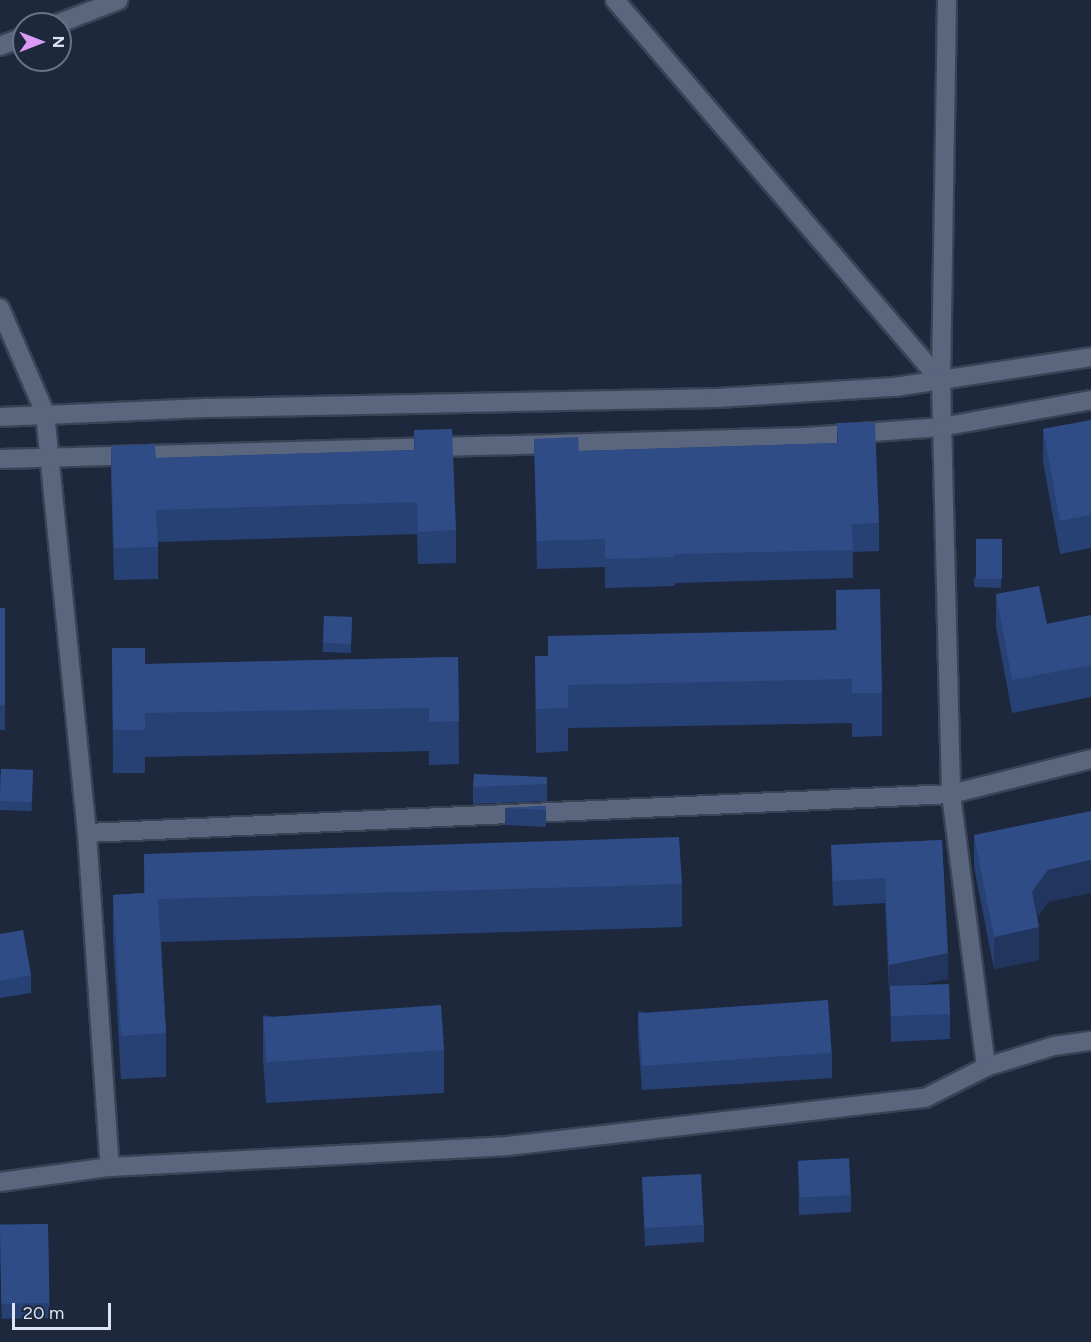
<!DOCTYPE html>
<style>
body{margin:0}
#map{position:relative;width:1091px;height:1342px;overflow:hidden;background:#1d283d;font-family:Figtree,sans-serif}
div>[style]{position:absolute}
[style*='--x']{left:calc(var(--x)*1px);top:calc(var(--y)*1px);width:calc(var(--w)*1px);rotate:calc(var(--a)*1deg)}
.roads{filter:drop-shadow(2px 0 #3a4355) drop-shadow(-2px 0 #3a4355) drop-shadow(0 2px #3a4355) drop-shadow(0 -2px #3a4355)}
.street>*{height:18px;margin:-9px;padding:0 9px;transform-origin:9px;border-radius:9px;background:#59667e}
.wall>*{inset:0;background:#284174;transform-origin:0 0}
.shaded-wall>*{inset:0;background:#21355e}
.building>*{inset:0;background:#2f4c87;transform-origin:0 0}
span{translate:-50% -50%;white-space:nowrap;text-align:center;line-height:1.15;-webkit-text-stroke:6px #1d283d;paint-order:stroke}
.north{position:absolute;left:12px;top:12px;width:60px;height:60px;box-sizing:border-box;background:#1d283d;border:2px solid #6a7386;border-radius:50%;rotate:90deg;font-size:16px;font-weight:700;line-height:24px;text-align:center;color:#dde4f3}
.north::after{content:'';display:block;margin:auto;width:21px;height:27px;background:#da9af6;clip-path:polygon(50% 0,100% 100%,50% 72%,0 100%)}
.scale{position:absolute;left:12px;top:1303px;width:99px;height:27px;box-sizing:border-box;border:3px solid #dde4f3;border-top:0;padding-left:8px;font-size:18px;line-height:21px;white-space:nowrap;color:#dde4f3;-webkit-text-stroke:4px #1d283d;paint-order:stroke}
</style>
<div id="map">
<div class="roads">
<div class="street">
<div style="--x:615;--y:0;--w:501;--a:49.45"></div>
<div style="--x:947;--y:0;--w:381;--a:90.9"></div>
<div style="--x:941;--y:381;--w:413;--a:88.6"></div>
<div style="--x:951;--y:794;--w:275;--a:82.7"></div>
<div style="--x:57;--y:24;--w:66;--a:-21.2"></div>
<div style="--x:0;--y:46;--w:26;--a:-21"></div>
<div style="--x:0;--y:308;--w:114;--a:66.8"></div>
<div style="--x:45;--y:413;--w:422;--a:84.3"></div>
<div style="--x:87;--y:833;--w:335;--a:86.1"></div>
<div style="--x:0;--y:417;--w:210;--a:-2.5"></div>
<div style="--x:210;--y:408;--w:508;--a:-1.13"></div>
<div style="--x:718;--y:398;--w:177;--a:-3.6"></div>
<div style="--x:895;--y:387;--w:198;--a:-8.7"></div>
<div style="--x:0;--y:459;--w:806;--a:-1.56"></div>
<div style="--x:806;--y:437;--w:135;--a:-4.2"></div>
<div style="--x:941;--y:427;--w:152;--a:-10.2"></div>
<div style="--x:87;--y:833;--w:865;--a:-2.58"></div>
<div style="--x:951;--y:794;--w:144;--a:-14"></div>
<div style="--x:0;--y:1182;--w:111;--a:-7.8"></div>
<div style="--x:110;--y:1167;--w:399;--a:-3"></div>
<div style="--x:508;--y:1146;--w:420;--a:-6.6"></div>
<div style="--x:925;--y:1098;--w:68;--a:-26.9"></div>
<div style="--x:986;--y:1067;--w:71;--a:-17.2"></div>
<div style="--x:1054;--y:1046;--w:37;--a:-8"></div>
</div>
</div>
<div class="wall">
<div style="clip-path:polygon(1091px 420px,1091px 548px,1060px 554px,1043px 462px,1043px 429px)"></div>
<div style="clip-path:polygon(837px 423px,879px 523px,879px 551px,853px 552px,853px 578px,675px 583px,675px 586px,605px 588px,605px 567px,537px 569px,534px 439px,579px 451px,837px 443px)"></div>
<div style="clip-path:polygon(414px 430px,456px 530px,456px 563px,418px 564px,417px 534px,158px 542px,158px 579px,114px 580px,111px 478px,111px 446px,156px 458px,414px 450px)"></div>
<div style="clip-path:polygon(1002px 539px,1001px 588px,974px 587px,974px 579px)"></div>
<div style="clip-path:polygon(836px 590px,882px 693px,882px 736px,852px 737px,852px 723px,568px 728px,568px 751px,536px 753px,535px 656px,548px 656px,836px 630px)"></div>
<div style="clip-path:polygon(996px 594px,1047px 624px,1091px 615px,1091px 697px,1012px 713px,996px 627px)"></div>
<div style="left:0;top:608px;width:5px;height:122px"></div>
<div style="left:324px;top:616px;width:28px;height:36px;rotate:2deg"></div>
<div style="clip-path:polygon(112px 648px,145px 664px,458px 657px,459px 764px,429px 765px,429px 751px,145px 757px,145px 773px,113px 773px)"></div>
<div style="left:1px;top:769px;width:32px;height:41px;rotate:2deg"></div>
<div style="clip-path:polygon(547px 777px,547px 801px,473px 804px,473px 787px)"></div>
<div style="clip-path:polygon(546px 806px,546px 827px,505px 825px,505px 808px)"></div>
<div style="clip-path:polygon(974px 835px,1048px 902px,1037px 917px,1039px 960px,994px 969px,974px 867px)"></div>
<div style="clip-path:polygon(942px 840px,948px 979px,917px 985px,950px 1014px,950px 1039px,891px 1042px,890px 991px,889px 991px,885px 903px,833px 906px,831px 845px)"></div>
<div style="clip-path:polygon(144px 854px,682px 884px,682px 927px,161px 942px,166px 1033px,166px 1077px,121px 1079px,113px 938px,113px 895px,144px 893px)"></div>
<div style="clip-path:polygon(0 934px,31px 975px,31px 993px,0 998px)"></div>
<div style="clip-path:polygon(638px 1011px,832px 1053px,832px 1078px,642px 1090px,638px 1037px)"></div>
<div style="clip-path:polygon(263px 1015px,444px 1050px,444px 1093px,266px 1103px,263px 1058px)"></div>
<div style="clip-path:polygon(798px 1161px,851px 1195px,851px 1212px,799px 1215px)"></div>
<div style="clip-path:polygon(642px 1177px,704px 1225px,704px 1242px,645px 1246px)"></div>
<div style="left:48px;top:1224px;width:94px;height:48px;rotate:89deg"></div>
</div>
<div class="shaded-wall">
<div style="clip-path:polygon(1091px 860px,1091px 893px,1048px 902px,1032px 925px,1032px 892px,1048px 870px)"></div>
<div style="clip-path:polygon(1039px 927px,1039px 960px,994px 969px,994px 937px)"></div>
<div style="clip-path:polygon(948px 953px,948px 979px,889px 991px,889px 965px)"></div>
</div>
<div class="building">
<div style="clip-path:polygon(1091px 420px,1091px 515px,1060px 521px,1043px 429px)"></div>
<div style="clip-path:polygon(875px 422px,879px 523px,852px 524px,853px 550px,675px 554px,675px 557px,605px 559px,605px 539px,537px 541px,534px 439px,578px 437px,579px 451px,838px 443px,837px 423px)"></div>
<div style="clip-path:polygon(452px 429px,456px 530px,418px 532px,417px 502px,156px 510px,158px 547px,114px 548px,111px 446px,155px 444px,156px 458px,415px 450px,414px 430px)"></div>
<div style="left:976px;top:539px;width:26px;height:40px"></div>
<div style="clip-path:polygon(1039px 586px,1047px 624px,1091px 615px,1091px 665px,1012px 680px,996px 594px)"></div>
<div style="clip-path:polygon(880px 589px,882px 693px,852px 693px,852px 679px,568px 685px,568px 708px,536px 709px,535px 656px,548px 656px,548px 636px,837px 630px,836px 590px)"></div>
<div style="left:0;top:608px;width:5px;height:97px"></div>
<div style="left:324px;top:616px;width:28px;height:27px;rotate:2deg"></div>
<div style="clip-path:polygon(112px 648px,145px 648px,145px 664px,458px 657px,459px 721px,429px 722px,429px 708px,145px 713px,145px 730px,113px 730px)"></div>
<div style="left:1px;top:769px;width:32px;height:32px;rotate:2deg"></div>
<div style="clip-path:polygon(474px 774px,547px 777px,547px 784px,473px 787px)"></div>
<div style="clip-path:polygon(546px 806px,546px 810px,505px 808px)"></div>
<div style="clip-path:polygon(1091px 811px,1091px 860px,1048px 870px,1032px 892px,1039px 927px,994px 937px,974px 835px)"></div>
<div style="clip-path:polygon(679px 837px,682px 884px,158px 899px,166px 1033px,121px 1036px,113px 895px,145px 893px,144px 854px)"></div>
<div style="clip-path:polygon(942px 840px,948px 953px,889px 965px,885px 878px,833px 881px,831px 845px)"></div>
<div style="clip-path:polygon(23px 930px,31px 975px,0 981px,0 934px)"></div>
<div style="left:949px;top:984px;width:30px;height:59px;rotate:88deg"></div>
<div style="left:828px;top:1000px;width:53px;height:190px;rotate:86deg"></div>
<div style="left:441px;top:1005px;width:45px;height:178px;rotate:86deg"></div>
<div style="left:849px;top:1158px;width:37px;height:51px;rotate:87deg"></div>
<div style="left:701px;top:1174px;width:51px;height:59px;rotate:87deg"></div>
<div style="left:48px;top:1224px;width:79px;height:48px;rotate:89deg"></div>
</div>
<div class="north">N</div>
<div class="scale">20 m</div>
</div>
